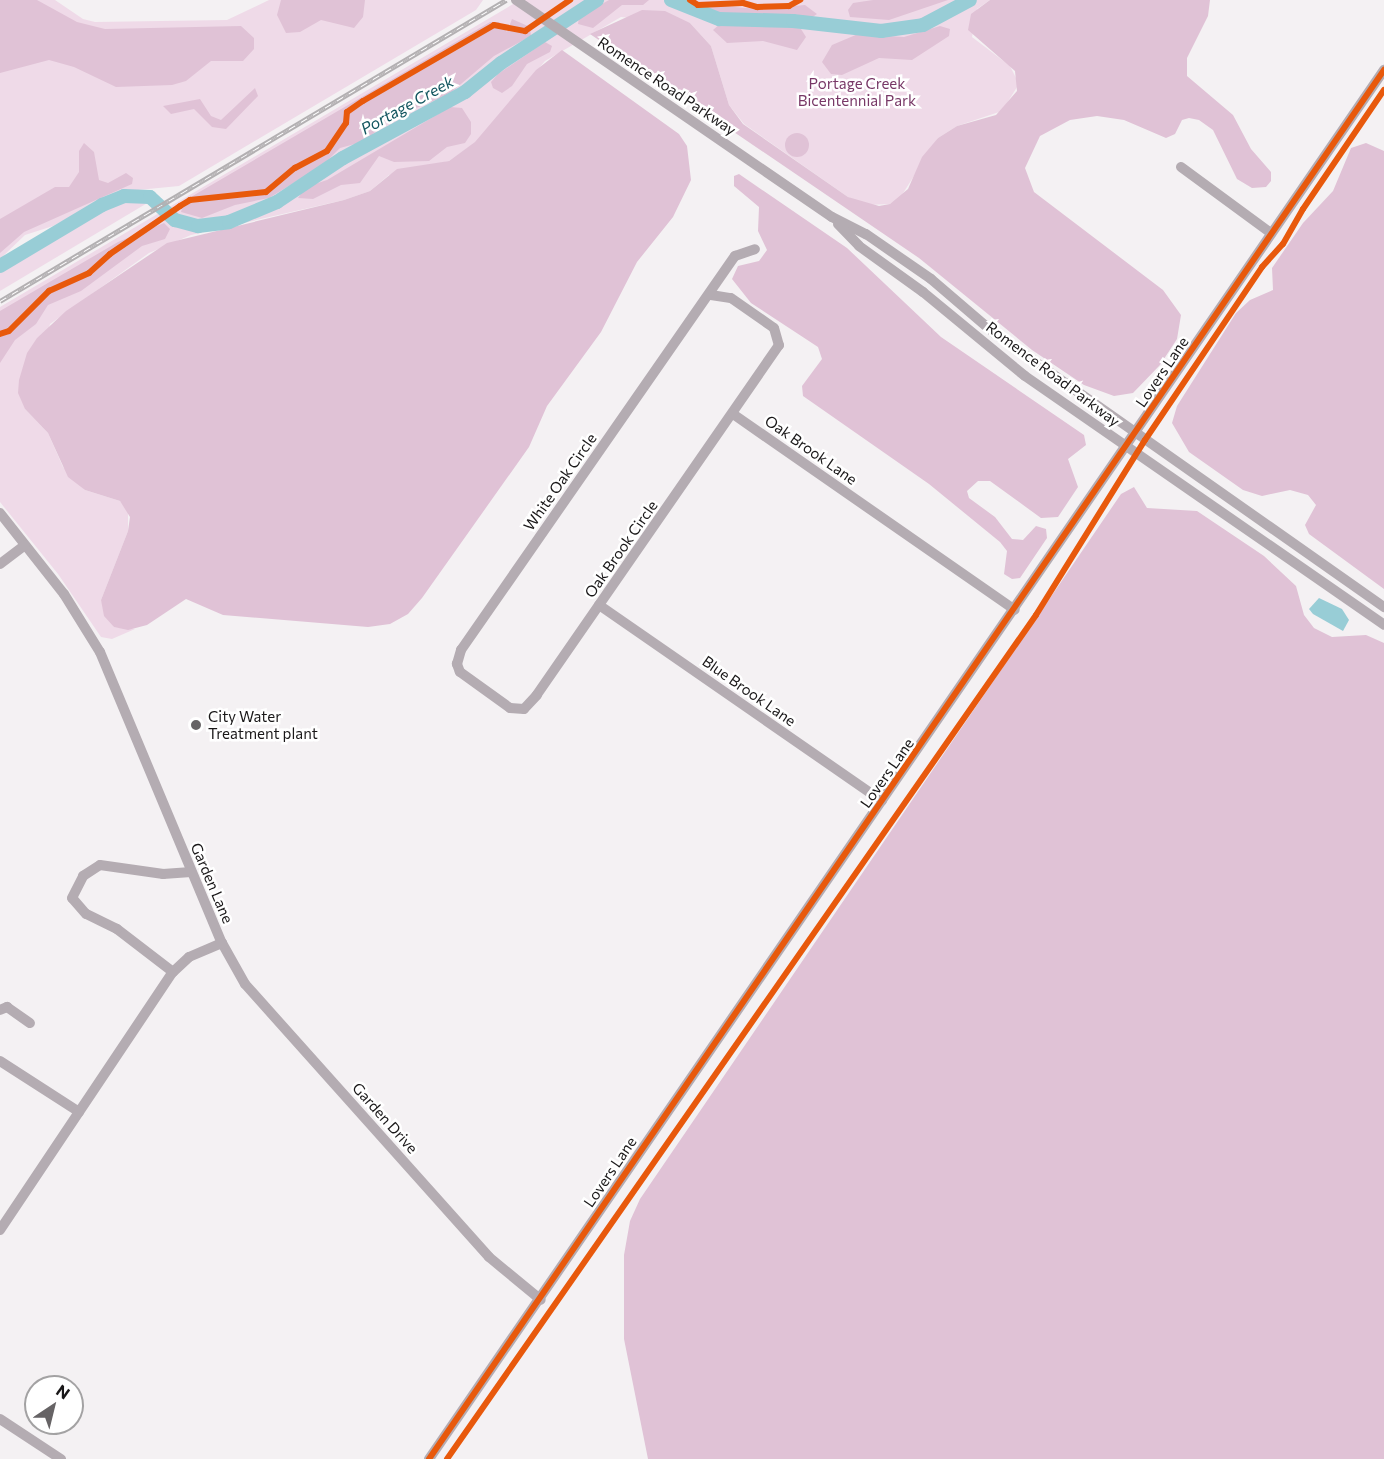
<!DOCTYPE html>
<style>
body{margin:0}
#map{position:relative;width:1384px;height:1459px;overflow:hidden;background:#f4f1f3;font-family:Commissioner,sans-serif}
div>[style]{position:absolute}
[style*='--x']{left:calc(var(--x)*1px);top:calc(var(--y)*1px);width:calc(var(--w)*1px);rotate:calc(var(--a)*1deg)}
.green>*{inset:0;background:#efdae8}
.forest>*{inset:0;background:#e0c2d6}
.round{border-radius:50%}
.water>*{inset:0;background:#98cdd6}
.river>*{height:14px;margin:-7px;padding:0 7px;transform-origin:7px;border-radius:7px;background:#98cdd6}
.minor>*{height:10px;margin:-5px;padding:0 5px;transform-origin:5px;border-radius:5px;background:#b4acb2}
.rail>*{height:4.5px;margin-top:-2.25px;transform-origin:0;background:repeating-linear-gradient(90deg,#fff 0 7px,#b3b0b2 0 14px);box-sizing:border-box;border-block:2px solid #b3b0b2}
.cycleway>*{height:6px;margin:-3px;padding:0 3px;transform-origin:3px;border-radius:3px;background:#e8590c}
.dots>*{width:16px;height:16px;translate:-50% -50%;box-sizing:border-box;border:3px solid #fff;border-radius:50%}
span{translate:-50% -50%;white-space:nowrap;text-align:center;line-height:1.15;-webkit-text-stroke:5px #fff;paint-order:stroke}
.park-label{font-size:15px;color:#783867}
.street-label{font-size:15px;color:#191718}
.poi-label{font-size:15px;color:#191718}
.left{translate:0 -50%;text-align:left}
.water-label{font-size:16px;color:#10545e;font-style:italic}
.north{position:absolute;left:24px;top:1375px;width:60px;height:60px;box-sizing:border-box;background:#fff;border:2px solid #a3a2a3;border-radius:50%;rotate:35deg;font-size:16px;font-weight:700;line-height:24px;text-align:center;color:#191718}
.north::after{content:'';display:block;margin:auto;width:21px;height:27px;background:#666365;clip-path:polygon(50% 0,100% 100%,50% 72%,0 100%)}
</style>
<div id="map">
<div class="green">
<div style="clip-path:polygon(0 0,55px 0,83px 19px,95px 22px,227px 20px,269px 0,483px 0,476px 10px,179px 186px,117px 192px,53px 226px,25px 235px,0 259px)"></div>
<div style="clip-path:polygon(520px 0,990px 0,977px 9px,972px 37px,1010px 66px,1019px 84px,1002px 111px,957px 126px,938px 138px,900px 198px,890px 204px,867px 205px,848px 197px,744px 124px,729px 105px,711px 46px,690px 23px,621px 17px,545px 61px,476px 142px,449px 161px,389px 175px,370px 191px,344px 200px,191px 235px,149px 253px,50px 324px,25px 409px,48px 433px,63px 467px,85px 490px,120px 501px,128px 511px,128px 531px,101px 600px,114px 627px,135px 629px,112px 639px,101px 637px,58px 574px,0 502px,0 307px)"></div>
<div style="clip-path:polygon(129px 199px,149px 202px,0 291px,0 271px,21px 256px,105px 208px)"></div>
</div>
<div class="forest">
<div style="clip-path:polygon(0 0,37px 0,77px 22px,105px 29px,241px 26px,254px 38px,254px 49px,243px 61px,211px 61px,186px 81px,172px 85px,116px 87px,74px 67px,49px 60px,0 73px)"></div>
<div style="clip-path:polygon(281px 0,365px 0,363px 17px,354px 28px,321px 20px,300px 32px,286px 33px,277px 15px)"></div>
<div style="clip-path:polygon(609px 0,649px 0,643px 5px,622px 5px,593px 28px,578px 24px,579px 17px)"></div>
<div style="clip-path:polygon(873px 0,948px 0,889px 20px,850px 17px,848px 10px,853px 3px)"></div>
<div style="clip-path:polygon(990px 0,1210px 0,1208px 16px,1187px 58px,1187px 76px,1233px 115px,1251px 149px,1271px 172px,1271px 181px,1266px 187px,1252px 188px,1237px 179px,1213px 130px,1199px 120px,1189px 118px,1182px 120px,1175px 134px,1166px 138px,1124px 120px,1097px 116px,1070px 120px,1040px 136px,1025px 168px,1034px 192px,1163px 290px,1181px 315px,1177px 339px,1160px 365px,1133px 393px,1114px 396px,1084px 385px,1032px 350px,919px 258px,590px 34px,642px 10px,665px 11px,690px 23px,711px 46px,729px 105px,743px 124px,848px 197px,879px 206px,890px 204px,908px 189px,922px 157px,938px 138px,957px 126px,996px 115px,1017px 91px,1015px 71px,968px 30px,971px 14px)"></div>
<div style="clip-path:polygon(710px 5px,759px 9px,805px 5px,817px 14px,808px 20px,728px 15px,702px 9px)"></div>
<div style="clip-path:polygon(512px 19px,530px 27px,531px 36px,494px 56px,448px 95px,387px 120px,366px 141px,340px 148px,323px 165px,269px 198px,235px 205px,202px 218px,181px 212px,184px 201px,490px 22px,499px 22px,507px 32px)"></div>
<div style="clip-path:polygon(721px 23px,786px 24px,801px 29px,806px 37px,797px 50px,763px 41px,727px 43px,713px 30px)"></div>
<div style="clip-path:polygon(940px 26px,950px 29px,949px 36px,912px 60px,879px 58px,842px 75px,831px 74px,822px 62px,832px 45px,858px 34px,904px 37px)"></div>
<div style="clip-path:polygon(545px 42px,552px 46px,550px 52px,527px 64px,512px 86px,502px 93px,493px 88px,491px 82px,498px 74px)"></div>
<div style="clip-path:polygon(562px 50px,679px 134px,687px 146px,691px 180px,673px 217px,637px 262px,601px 332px,547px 406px,529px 447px,422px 598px,408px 614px,390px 624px,368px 627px,223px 615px,186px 599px,147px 625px,128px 630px,114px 627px,104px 616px,101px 600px,128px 531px,130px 517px,120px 501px,85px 490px,68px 477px,48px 433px,25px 409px,18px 393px,19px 380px,27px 353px,37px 338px,66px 311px,167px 243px,344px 200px,370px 191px,397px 169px,449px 161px,475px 142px,536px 70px)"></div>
<div style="clip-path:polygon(255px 88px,258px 96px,226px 129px,212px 127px,194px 109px,171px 114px,163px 106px,200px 99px,211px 116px,221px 120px)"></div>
<div style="clip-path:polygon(450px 107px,462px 108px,471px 122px,471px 134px,465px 143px,447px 147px,429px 161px,394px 162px,379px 156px,360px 183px,341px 185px,313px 199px,298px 198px,306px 187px,327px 180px)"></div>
<div class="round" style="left:785px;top:133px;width:24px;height:24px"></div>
<div style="clip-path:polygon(84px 143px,94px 152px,99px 180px,108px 183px,126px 173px,133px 178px,132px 184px,24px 232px,0 253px,0 219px,55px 187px,69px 187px,79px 172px,79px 151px)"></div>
<div style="clip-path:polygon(1366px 143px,1384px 151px,1384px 589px,1309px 534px,1305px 525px,1316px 505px,1308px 495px,1290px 490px,1262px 496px,1243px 490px,1189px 452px,1172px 423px,1177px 406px,1236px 313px,1250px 300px,1273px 290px,1272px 268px,1303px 223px,1333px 191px,1351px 148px)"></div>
<div style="clip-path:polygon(739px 174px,847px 248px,941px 337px,1084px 435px,1086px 445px,1068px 459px,1078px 487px,1058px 517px,1041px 518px,990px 481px,978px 481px,967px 491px,969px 498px,995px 517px,1012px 539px,1023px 540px,1036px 526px,1046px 529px,1047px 538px,1020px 578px,1012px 579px,1004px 574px,1007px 551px,1000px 542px,929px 484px,803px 396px,802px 386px,822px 359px,818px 347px,751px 303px,732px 279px,738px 266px,759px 261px,767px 250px,758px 231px,759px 207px,734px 186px,734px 176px)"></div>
<div style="clip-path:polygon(164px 223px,170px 229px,165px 239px,142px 246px,81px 291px,48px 305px,36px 324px,15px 340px,0 363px,0 311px,118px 242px)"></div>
<div style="clip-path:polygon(1134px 487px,1147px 508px,1197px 511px,1264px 556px,1296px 586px,1304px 615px,1314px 628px,1332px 637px,1366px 635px,1384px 643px,1384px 1459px,648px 1459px,624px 1339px,624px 1255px,630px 1221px,640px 1199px,1121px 494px)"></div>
</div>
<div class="water">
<div style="clip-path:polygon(1319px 598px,1342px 609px,1349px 620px,1343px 631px,1313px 614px,1309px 609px)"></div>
</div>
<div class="river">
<div style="--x:671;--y:0;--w:52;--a:21.6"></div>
<div style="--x:719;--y:19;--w:74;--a:1.5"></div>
<div style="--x:793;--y:21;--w:89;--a:6.5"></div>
<div style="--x:881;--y:31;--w:42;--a:-8.1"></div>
<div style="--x:923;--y:25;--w:53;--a:-28"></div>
<div style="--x:0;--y:266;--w:119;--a:-30.9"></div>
<div style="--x:102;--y:205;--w:24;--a:-22"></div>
<div style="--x:124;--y:196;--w:26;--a:2"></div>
<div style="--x:150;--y:197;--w:34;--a:43"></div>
<div style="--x:175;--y:220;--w:24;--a:15"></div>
<div style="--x:198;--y:226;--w:31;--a:-7"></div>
<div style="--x:229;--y:222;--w:52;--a:-22.6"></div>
<div style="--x:277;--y:202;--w:79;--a:-33.7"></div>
<div style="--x:343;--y:158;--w:139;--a:-28.4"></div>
<div style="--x:465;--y:92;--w:46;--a:-38.9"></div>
<div style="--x:501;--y:63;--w:115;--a:-33.3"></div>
</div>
<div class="minor">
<div style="--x:516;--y:0;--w:383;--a:34.5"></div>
<div style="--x:832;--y:217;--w:38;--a:27"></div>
<div style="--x:866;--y:234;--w:79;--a:34.7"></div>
<div style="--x:931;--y:279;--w:83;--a:40.6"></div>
<div style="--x:994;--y:333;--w:477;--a:35.1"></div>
<div style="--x:1181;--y:167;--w:112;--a:36.3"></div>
<div style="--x:838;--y:224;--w:30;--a:46"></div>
<div style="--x:859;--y:246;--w:79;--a:35.7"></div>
<div style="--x:923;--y:292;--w:132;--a:39.5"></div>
<div style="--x:1025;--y:376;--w:437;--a:34.7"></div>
<div style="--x:711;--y:295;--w:20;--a:9"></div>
<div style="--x:731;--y:298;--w:52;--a:34.9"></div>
<div style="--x:774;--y:328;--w:18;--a:74"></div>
<div style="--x:779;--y:345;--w:426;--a:124.7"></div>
<div style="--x:537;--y:695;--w:19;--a:133"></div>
<div style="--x:524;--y:709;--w:14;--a:-176"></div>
<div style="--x:510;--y:708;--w:62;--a:-144.2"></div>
<div style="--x:460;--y:672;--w:9;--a:-111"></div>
<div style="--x:457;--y:664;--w:15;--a:-74"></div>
<div style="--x:461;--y:650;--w:480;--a:-55.2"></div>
<div style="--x:735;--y:256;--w:21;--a:-19"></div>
<div style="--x:733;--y:414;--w:343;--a:34.8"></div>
<div style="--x:0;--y:513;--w:103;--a:51.7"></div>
<div style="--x:64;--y:594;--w:68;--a:58.2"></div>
<div style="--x:100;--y:652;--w:316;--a:67.3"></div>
<div style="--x:222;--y:943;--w:47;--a:60.7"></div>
<div style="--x:245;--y:984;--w:366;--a:48.2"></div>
<div style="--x:489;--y:1257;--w:67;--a:39.6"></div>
<div style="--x:0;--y:564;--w:31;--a:-37"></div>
<div style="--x:599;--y:605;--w:344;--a:34.7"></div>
<div style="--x:173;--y:972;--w:71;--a:-142.5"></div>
<div style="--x:117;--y:929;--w:34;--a:-154"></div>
<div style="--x:86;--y:914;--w:21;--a:-131"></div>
<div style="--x:72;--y:898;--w:25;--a:-63"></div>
<div style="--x:83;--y:876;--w:20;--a:-33"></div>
<div style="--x:100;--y:865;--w:64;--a:8.1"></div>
<div style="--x:163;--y:874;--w:28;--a:-4"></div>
<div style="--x:0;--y:1010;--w:8;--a:-23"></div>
<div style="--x:7;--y:1007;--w:28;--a:35"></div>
<div style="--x:0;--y:1061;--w:94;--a:32.8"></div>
<div style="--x:0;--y:1230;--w:311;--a:-56.2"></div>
<div style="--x:173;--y:972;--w:22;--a:-43"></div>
<div style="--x:189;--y:957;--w:36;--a:-23"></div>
<div style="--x:0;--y:1419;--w:73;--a:33.3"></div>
<div style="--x:429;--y:1459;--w:1686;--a:-55.49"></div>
</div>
<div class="rail">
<div style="--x:0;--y:301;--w:589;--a:-30.75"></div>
</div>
<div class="cycleway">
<div style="--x:690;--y:0;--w:9;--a:32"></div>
<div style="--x:698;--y:5;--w:45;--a:-2.5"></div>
<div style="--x:743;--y:3;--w:15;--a:16"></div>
<div style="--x:757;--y:7;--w:32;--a:-2"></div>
<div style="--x:789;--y:6;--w:13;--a:-29"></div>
<div style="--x:0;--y:334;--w:9;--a:-18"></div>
<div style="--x:9;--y:331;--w:57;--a:-45"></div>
<div style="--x:49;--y:291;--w:44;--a:-24.2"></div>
<div style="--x:89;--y:273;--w:28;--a:-42"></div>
<div style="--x:110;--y:254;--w:85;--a:-34.4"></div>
<div style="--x:180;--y:206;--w:12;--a:-31"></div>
<div style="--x:190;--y:200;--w:76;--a:-6"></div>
<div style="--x:266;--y:192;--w:38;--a:-40"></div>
<div style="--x:295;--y:168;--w:36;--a:-28"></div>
<div style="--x:327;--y:151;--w:34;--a:-56"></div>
<div style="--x:346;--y:123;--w:11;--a:-85"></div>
<div style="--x:347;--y:112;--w:19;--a:-35"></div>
<div style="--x:363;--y:101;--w:151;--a:-30.1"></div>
<div style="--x:494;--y:25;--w:32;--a:11"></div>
<div style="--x:525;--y:31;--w:55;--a:-34.6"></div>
<div style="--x:429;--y:1459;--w:1686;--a:-55.49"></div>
<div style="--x:447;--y:1459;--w:1029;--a:-55.09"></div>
<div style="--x:1036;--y:615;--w:206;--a:-58.1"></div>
<div style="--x:1145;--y:440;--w:209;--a:-55.9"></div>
<div style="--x:1262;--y:267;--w:31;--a:-48"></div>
<div style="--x:1283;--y:244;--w:40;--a:-60.3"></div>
<div style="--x:1303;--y:209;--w:144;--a:-55.8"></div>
</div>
<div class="dots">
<div style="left:196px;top:725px;background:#666365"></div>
</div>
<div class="park-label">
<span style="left:857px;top:92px">Portage Creek<br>Bicentennial Park</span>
</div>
<div class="street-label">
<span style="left:667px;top:86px;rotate:34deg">Romence Road Parkway</span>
<span style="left:1162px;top:372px;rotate:-56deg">Lovers Lane</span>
<span style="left:1053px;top:374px;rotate:37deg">Romence Road Parkway</span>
<span style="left:811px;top:450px;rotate:35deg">Oak Brook Lane</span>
<span style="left:560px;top:482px;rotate:-55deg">White Oak Circle</span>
<span style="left:621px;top:549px;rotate:-55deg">Oak Brook Circle</span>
<span style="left:749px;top:691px;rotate:35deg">Blue Brook Lane</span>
<span style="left:887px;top:773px;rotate:-55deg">Lovers Lane</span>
<span style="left:212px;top:883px;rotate:67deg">Garden Lane</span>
<span style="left:385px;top:1118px;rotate:48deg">Garden Drive</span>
<span style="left:610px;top:1172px;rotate:-56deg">Lovers Lane</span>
</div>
<div class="poi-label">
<span class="left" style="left:208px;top:725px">City Water<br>Treatment plant</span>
</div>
<div class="water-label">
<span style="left:407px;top:105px;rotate:-29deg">Portage Creek</span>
</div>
<div class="north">N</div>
</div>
